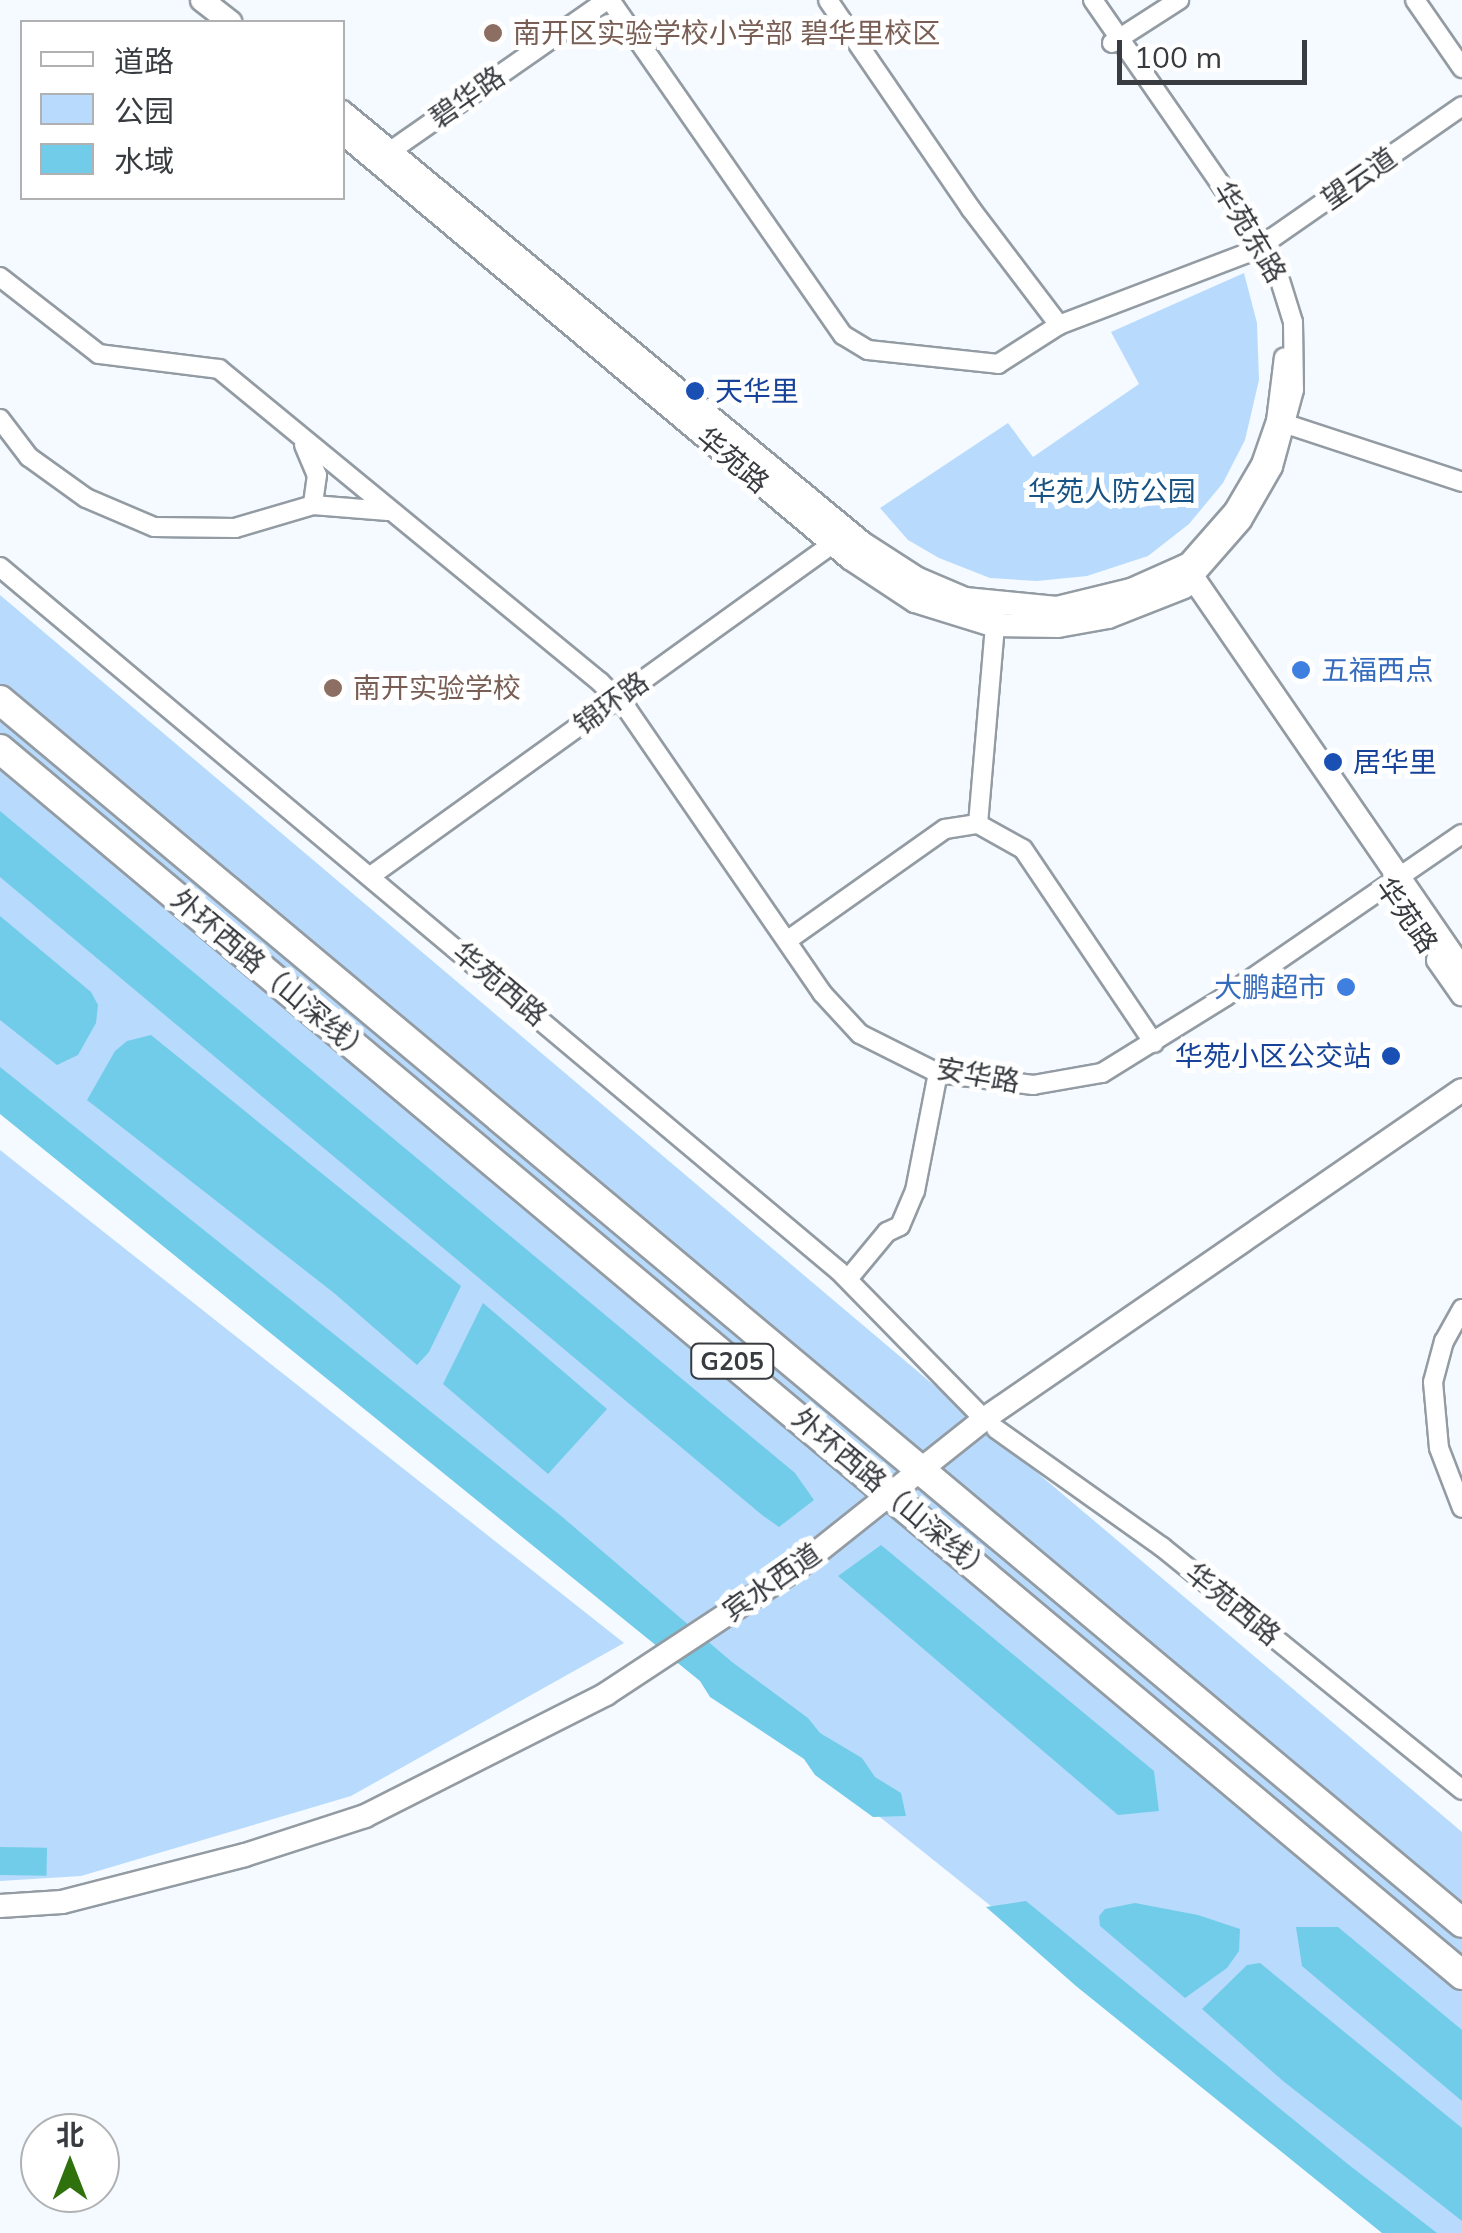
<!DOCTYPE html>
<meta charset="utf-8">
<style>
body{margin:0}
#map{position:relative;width:1462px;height:2233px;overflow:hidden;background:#f4faff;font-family:Mulish,"Noto Sans SC",sans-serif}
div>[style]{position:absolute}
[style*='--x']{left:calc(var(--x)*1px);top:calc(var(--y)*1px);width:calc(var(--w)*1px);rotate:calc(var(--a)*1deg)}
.green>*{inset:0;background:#b8dbfd}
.water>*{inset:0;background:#71cce9;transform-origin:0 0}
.roads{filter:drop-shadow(2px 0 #939ba3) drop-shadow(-2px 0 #939ba3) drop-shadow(0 2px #939ba3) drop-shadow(0 -2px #939ba3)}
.minor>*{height:18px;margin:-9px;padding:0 9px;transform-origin:9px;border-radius:9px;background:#fff}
.major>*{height:22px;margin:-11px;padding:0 11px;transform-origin:11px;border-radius:11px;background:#fff}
.highway>*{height:28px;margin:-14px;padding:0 14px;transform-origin:14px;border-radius:14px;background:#fff}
.dots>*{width:28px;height:28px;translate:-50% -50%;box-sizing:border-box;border:5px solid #fff;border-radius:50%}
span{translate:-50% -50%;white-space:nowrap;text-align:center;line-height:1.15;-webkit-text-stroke:10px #fff;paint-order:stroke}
.shield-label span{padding:2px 8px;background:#fff;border:2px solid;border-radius:8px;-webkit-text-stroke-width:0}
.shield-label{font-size:25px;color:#383b3f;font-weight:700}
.education-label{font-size:28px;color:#785e54}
.left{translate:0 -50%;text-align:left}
.street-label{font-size:28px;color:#383b3f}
.transit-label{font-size:28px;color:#164399}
.right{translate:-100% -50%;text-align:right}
.park-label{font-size:28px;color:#175384}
.shop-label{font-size:28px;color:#366cbe}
.legend{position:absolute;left:20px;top:20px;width:325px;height:180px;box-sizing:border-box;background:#fff;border:2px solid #afb1b2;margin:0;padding:12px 18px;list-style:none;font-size:30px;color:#383b3f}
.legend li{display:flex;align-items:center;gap:20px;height:50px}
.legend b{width:50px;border:2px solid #afb1b2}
.north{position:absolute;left:20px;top:2113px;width:100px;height:100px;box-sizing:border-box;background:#fff;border:2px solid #afb1b2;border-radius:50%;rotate:0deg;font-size:28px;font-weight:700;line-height:40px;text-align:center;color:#383b3f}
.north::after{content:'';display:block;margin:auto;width:35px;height:45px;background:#2f710d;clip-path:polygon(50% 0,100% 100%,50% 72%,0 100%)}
.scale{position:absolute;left:1117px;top:40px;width:190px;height:45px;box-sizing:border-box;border:5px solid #383b3f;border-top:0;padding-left:12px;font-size:30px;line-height:35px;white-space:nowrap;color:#383b3f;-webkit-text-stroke:8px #fff;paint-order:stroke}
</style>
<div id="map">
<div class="green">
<div style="clip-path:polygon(1244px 273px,1257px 323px,1259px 380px,1245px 440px,1223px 483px,1189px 524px,1148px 556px,1087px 576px,1037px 581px,990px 578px,939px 558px,908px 540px,880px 508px,1008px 423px,1033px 457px,1139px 384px,1111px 332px)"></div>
<div style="clip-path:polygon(0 595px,1462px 1832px,1462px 2233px,1399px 2233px,0 1112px)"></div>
<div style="clip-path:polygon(0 1150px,624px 1643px,351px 1796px,81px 1876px,0 1881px)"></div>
</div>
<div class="water">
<div style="clip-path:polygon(0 811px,795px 1473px,814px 1500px,779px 1527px,762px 1515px,0 877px)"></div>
<div style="clip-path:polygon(0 916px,91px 992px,98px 1005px,96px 1023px,78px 1055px,57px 1065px,0 1020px)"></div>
<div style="clip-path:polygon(151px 1035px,461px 1286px,429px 1352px,417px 1365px,334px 1293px,87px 1100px,115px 1051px,127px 1041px)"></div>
<div style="clip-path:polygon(0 1067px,560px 1515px,732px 1662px,808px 1718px,820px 1733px,862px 1758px,875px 1777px,901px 1793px,906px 1816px,873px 1817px,815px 1775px,804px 1759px,710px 1697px,700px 1681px,0 1114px)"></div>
<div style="clip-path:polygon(483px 1303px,607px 1409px,548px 1474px,443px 1384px)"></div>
<div style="clip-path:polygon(881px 1545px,1154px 1771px,1159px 1811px,1118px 1815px,838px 1576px)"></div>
<div style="left:0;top:1847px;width:47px;height:28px;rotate:1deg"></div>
<div style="clip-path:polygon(1026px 1901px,1349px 2165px,1437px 2233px,1382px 2233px,1076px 1986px,986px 1907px)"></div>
<div style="clip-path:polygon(1135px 1903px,1198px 1915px,1240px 1929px,1239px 1951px,1227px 1968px,1185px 1998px,1100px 1926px,1099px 1916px,1105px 1909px)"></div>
<div style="clip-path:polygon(1296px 1927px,1338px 1927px,1462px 2030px,1462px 2101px,1302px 1966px)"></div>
<div style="clip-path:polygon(1260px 1963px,1462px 2128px,1462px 2221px,1283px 2081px,1202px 2009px,1247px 1965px)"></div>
</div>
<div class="roads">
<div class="minor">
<div style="--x:610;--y:0;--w:408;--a:55.2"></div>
<div style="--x:843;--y:335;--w:29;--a:31"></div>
<div style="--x:868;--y:350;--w:131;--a:6.1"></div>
<div style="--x:998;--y:364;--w:72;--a:-32.6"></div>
<div style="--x:1059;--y:325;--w:146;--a:-127.2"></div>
<div style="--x:971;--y:209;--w:253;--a:-124.4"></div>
<div style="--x:1093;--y:0;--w:318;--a:55.3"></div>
<div style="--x:1274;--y:261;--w:64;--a:72.7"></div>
<div style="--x:1293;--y:322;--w:68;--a:89.2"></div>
<div style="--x:1294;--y:390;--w:80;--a:105.3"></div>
<div style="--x:1273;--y:467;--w:62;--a:119.9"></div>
<div style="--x:1242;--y:521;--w:86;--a:131.2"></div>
<div style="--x:1415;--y:0;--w:83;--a:55.3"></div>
<div style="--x:1112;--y:43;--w:80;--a:-32.7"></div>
<div style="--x:382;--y:157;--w:274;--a:-34.9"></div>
<div style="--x:0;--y:277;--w:125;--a:37.9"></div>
<div style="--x:99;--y:354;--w:121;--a:7.1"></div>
<div style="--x:219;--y:369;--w:493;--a:39.4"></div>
<div style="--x:600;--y:682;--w:38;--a:45"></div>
<div style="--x:627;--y:709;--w:345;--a:55.5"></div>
<div style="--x:822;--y:993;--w:56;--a:47.2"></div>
<div style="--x:860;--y:1034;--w:87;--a:26.6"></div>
<div style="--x:938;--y:1073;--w:96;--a:7.2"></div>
<div style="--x:1033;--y:1085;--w:70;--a:-9.9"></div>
<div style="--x:1102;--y:1073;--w:146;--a:-31.8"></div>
<div style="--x:1226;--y:996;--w:286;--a:-34.5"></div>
<div style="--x:1059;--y:325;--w:210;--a:-20.9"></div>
<div style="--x:1255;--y:250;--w:252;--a:-34.8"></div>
<div style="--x:0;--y:419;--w:48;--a:52.7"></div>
<div style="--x:29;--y:457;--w:70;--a:35.7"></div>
<div style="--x:86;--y:498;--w:74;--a:23.1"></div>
<div style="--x:154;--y:527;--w:81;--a:0.7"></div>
<div style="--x:235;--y:528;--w:81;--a:-16.4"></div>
<div style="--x:1277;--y:421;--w:195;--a:18.2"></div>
<div style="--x:304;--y:445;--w:33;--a:67"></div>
<div style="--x:317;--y:475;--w:30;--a:98"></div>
<div style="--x:313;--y:505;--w:75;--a:4.6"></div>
<div style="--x:1185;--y:566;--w:74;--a:-48.8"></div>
<div style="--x:1234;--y:510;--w:53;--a:-59.6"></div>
<div style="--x:1261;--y:464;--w:46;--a:-70.8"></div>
<div style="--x:1276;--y:421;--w:64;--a:-82.9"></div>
<div style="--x:0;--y:567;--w:1095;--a:40"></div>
<div style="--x:839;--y:1271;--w:207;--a:45.6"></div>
<div style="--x:978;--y:824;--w:209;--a:-85.1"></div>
<div style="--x:372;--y:875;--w:579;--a:-35.72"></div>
<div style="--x:788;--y:940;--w:192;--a:-35.3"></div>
<div style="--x:945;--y:829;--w:33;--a:-9"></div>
<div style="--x:978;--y:824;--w:51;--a:29.1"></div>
<div style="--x:1023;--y:849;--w:234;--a:56"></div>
<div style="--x:848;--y:1279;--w:61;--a:-50.3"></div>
<div style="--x:887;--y:1232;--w:14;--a:-25"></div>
<div style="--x:900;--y:1226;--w:38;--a:-67"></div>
<div style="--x:915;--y:1191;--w:120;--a:-79"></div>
<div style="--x:1462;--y:1309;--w:37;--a:119"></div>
<div style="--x:1444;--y:1341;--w:42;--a:105"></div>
<div style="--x:1433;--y:1382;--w:66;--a:84.8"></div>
<div style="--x:1439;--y:1448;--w:64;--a:69"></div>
<div style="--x:996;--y:1429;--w:204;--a:35.4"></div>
<div style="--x:1162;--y:1547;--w:386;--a:39"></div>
</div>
<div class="major">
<div style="--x:202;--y:0;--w:36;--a:38"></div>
<div style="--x:342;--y:112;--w:675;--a:39.65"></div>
<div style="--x:862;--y:543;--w:64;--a:32.9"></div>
<div style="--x:916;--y:578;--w:53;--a:23.2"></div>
<div style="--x:965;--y:599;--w:92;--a:5.6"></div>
<div style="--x:1057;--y:608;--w:76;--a:-13.7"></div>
<div style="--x:1131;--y:590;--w:59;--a:-24"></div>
<div style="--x:1185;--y:566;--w:489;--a:55.5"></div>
<div style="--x:342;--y:132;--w:663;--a:39.98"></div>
<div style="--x:850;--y:558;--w:78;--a:33.5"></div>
<div style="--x:915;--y:601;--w:81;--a:17.3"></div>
<div style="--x:992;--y:625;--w:66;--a:0.9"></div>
<div style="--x:1058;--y:626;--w:51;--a:-10.2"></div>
<div style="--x:1108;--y:617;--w:82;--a:-21.5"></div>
<div style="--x:1438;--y:960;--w:42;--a:54.8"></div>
<div style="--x:0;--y:1906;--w:62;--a:-3.7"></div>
<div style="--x:62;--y:1902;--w:189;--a:-14.4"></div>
<div style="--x:245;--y:1855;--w:126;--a:-18"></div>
<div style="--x:365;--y:1816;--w:270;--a:-26.8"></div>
<div style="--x:606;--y:1694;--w:229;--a:-33.4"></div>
<div style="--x:797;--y:1568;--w:239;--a:-38.5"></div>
<div style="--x:984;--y:1419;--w:580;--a:-34.54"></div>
</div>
<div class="highway">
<div style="--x:0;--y:700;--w:1906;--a:39.91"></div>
<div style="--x:0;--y:749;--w:1908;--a:39.98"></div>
</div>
</div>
<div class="dots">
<div style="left:493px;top:33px;background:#8d6e63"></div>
<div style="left:695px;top:391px;background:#1a4fb4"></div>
<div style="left:1301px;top:670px;background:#3f7fe0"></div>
<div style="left:333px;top:688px;background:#8d6e63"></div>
<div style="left:1333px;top:762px;background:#1a4fb4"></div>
<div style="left:1346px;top:987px;background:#3f7fe0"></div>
<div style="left:1391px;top:1056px;background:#1a4fb4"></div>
</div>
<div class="shield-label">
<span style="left:732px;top:1361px">G205</span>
</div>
<div class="education-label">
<span class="left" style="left:513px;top:33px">南开区实验学校小学部 碧华里校区</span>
<span class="left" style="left:353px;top:688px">南开实验学校</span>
</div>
<div class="street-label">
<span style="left:467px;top:97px;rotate:-35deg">碧华路</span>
<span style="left:1359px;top:178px;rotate:-35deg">望云道</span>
<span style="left:1250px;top:232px;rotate:59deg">华苑东路</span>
<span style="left:733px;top:460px;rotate:40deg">华苑路</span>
<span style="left:611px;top:703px;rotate:-36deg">锦环路</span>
<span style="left:1407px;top:915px;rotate:55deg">华苑路</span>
<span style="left:272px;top:976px;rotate:40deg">外环西路（山深线）</span>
<span style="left:500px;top:984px;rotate:40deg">华苑西路</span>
<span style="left:978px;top:1075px;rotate:10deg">安华路</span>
<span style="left:893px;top:1495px;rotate:40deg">外环西路（山深线）</span>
<span style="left:772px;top:1582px;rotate:-35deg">宾水西道</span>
<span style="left:1233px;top:1604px;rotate:39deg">华苑西路</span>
</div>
<div class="transit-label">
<span class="left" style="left:715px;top:391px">天华里</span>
<span class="left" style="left:1353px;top:762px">居华里</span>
<span class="right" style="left:1371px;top:1056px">华苑小区公交站</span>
</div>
<div class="park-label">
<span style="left:1112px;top:491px">华苑人防公园</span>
</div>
<div class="shop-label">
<span class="left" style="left:1321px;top:670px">五福西点</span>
<span class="right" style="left:1326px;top:987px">大鹏超市</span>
</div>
<ul class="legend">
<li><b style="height:12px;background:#fff"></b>道路</li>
<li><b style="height:28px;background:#b8dbfd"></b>公园</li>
<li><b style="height:28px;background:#71cce9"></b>水域</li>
</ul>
<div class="north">北</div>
<div class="scale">100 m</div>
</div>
